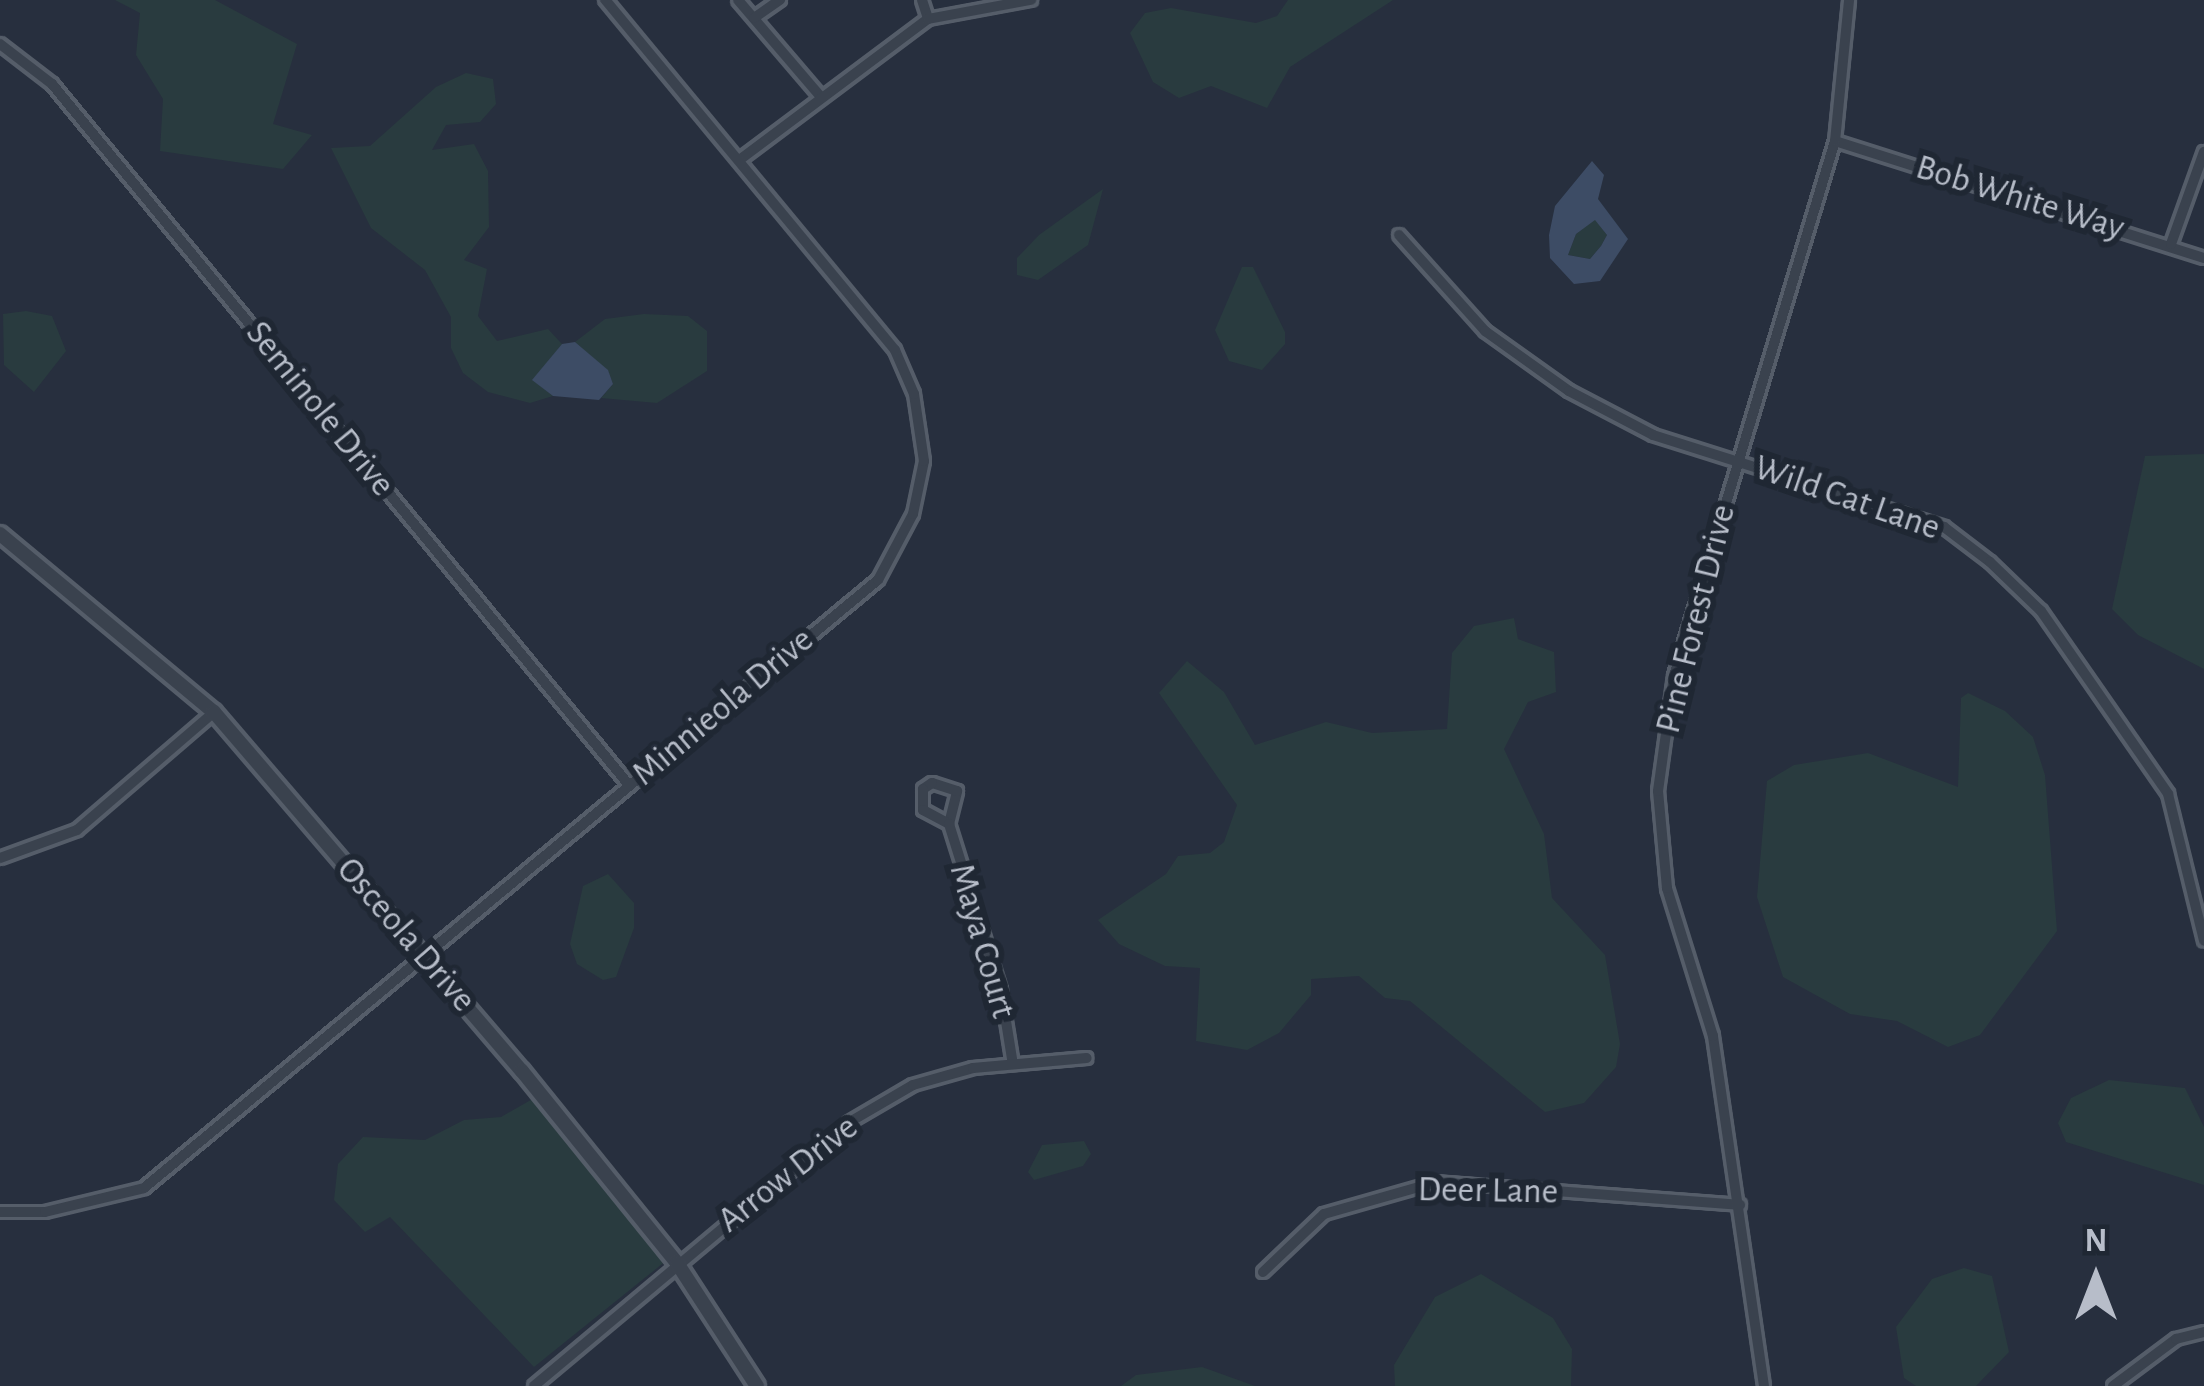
<!DOCTYPE html>
<style>
body{margin:0}
#map{position:relative;width:2204px;height:1386px;overflow:hidden;background:#272f3e;font-family:"Alegreya Sans",sans-serif}
div>[style]{position:absolute}
[style*='--x']{left:calc(var(--x)*1px);top:calc(var(--y)*1px);width:calc(var(--w)*1px);rotate:calc(var(--a)*1deg)}
.green>*{inset:0;background:#293b3f}
.water>*{inset:0;background:#3d4c65}
.roads{filter:drop-shadow(3px 0 #555d69) drop-shadow(-3px 0 #555d69) drop-shadow(0 3px #555d69) drop-shadow(0 -3px #555d69)}
.minor>*{height:10px;margin:-5px;padding:0 5px;transform-origin:5px;border-radius:5px;background:#3a424e}
.tertiary>*{height:14px;margin:-7px;padding:0 7px;transform-origin:7px;border-radius:7px;background:#3a424e}
span{translate:-50% -50%;white-space:nowrap;text-align:center;line-height:1.15;-webkit-text-stroke:12px #1f2733;paint-order:stroke}
.street-label{font-size:36px;color:#b7bdc9}
.north{position:absolute;left:2036px;top:1218px;width:120px;height:120px;-webkit-text-stroke:9px #1f2733;paint-order:stroke;rotate:0deg;font-size:33px;font-weight:700;line-height:48px;text-align:center;color:#b7bdc9}
.north::after{content:'';display:block;margin:auto;width:42px;height:54px;background:#b7bdc9;clip-path:polygon(50% 0,100% 100%,50% 72%,0 100%)}
</style>
<div id="map">
<div class="green">
<div style="clip-path:polygon(115px 0,215px 0,297px 44px,273px 124px,312px 135px,283px 169px,160px 151px,163px 99px,136px 55px,140px 13px)"></div>
<div style="clip-path:polygon(1288px 0,1393px 0,1290px 67px,1267px 108px,1211px 86px,1179px 98px,1153px 82px,1130px 33px,1145px 13px,1171px 8px,1256px 23px,1277px 16px)"></div>
<div style="clip-path:polygon(466px 73px,493px 79px,496px 104px,480px 122px,446px 125px,432px 150px,474px 144px,488px 171px,489px 227px,464px 260px,487px 269px,478px 316px,497px 341px,548px 329px,562px 344px,533px 380px,553px 396px,530px 403px,488px 392px,463px 373px,451px 348px,451px 317px,425px 270px,371px 228px,331px 148px,370px 146px,436px 87px)"></div>
<div style="clip-path:polygon(1103px 189px,1088px 245px,1038px 280px,1017px 275px,1017px 258px,1039px 235px)"></div>
<div style="clip-path:polygon(1595px 219px,1607px 235px,1601px 246px,1590px 259px,1568px 255px,1576px 234px)"></div>
<div style="clip-path:polygon(1242px 267px,1253px 267px,1285px 332px,1285px 344px,1262px 370px,1229px 361px,1215px 330px)"></div>
<div style="clip-path:polygon(26px 311px,52px 316px,66px 351px,34px 392px,4px 365px,3px 314px)"></div>
<div style="clip-path:polygon(644px 314px,688px 316px,707px 331px,707px 371px,657px 403px,601px 398px,613px 384px,608px 371px,575px 342px,605px 319px)"></div>
<div style="clip-path:polygon(2204px 454px,2204px 669px,2138px 635px,2112px 609px,2145px 456px)"></div>
<div style="clip-path:polygon(1514px 618px,1518px 639px,1554px 652px,1556px 692px,1528px 702px,1504px 749px,1544px 834px,1552px 898px,1605px 955px,1620px 1044px,1616px 1067px,1584px 1103px,1545px 1112px,1410px 1001px,1385px 998px,1359px 976px,1311px 979px,1311px 995px,1279px 1033px,1247px 1050px,1196px 1041px,1200px 968px,1165px 966px,1119px 944px,1098px 920px,1166px 874px,1178px 856px,1210px 853px,1224px 842px,1237px 805px,1159px 693px,1187px 661px,1224px 692px,1255px 745px,1326px 722px,1372px 733px,1447px 729px,1452px 653px,1474px 626px)"></div>
<div style="clip-path:polygon(1968px 693px,2005px 711px,2033px 737px,2045px 775px,2057px 931px,1980px 1035px,1948px 1047px,1897px 1021px,1850px 1014px,1783px 977px,1757px 897px,1767px 781px,1794px 765px,1868px 753px,1958px 787px,1961px 698px)"></div>
<div style="clip-path:polygon(608px 874px,634px 903px,634px 928px,616px 977px,603px 980px,577px 964px,570px 944px,583px 886px)"></div>
<div style="clip-path:polygon(2109px 1080px,2185px 1088px,2204px 1127px,2204px 1185px,2066px 1142px,2058px 1123px,2071px 1098px)"></div>
<div style="clip-path:polygon(536px 1097px,667px 1260px,534px 1367px,390px 1217px,365px 1232px,334px 1200px,338px 1164px,363px 1137px,425px 1140px,464px 1120px,501px 1117px)"></div>
<div style="clip-path:polygon(1084px 1141px,1091px 1154px,1083px 1166px,1034px 1180px,1028px 1172px,1042px 1145px)"></div>
<div style="clip-path:polygon(1964px 1268px,1992px 1276px,2009px 1352px,1976px 1386px,1916px 1386px,1904px 1378px,1896px 1327px,1932px 1279px)"></div>
<div style="clip-path:polygon(1481px 1274px,1553px 1318px,1572px 1349px,1571px 1386px,1395px 1386px,1394px 1365px,1435px 1297px)"></div>
<div style="clip-path:polygon(1202px 1367px,1255px 1386px,1121px 1386px,1136px 1375px)"></div>
</div>
<div class="water">
<div style="clip-path:polygon(evenodd,1592px 161px,1604px 175px,1598px 199px,1628px 239px,1600px 281px,1574px 284px,1550px 258px,1549px 235px,1555px 206px,1592px 161px,1595px 220px,1607px 235px,1601px 246px,1590px 259px,1568px 255px,1576px 234px,1595px 220px)"></div>
<div style="clip-path:polygon(575px 342px,608px 370px,613px 384px,599px 400px,553px 396px,532px 380px,562px 344px)"></div>
</div>
<div class="roads">
<div class="minor">
<div style="--x:738;--y:0;--w:125;--a:49.5"></div>
<div style="--x:922;--y:0;--w:20;--a:72"></div>
<div style="--x:754;--y:18;--w:32;--a:-35"></div>
<div style="--x:0;--y:44;--w:66;--a:37.6"></div>
<div style="--x:52;--y:84;--w:908;--a:50.54"></div>
<div style="--x:1835;--y:141;--w:387;--a:17.6"></div>
<div style="--x:742;--y:158;--w:232;--a:-36.8"></div>
<div style="--x:928;--y:19;--w:105;--a:-10.5"></div>
<div style="--x:1399;--y:235;--w:129;--a:48.1"></div>
<div style="--x:1485;--y:331;--w:103;--a:35.5"></div>
<div style="--x:1569;--y:391;--w:95;--a:27.6"></div>
<div style="--x:1653;--y:435;--w:305;--a:17.5"></div>
<div style="--x:1944;--y:527;--w:58;--a:37.3"></div>
<div style="--x:1990;--y:562;--w:71;--a:43.9"></div>
<div style="--x:2041;--y:611;--w:223;--a:55.2"></div>
<div style="--x:2168;--y:794;--w:151;--a:76.2"></div>
<div style="--x:2171;--y:244;--w:98;--a:-70.3"></div>
<div style="--x:949;--y:824;--w:34;--a:-76"></div>
<div style="--x:957;--y:791;--w:26;--a:-162"></div>
<div style="--x:932;--y:783;--w:11;--a:146"></div>
<div style="--x:923;--y:789;--w:21;--a:90"></div>
<div style="--x:923;--y:810;--w:30;--a:28"></div>
<div style="--x:949;--y:824;--w:174;--a:72.6"></div>
<div style="--x:1001;--y:990;--w:70;--a:80.9"></div>
<div style="--x:0;--y:858;--w:82;--a:-20"></div>
<div style="--x:77;--y:830;--w:181;--a:-40.7"></div>
<div style="--x:0;--y:1212;--w:45;--a:0"></div>
<div style="--x:45;--y:1212;--w:102;--a:-13.6"></div>
<div style="--x:144;--y:1188;--w:953;--a:-39.64"></div>
<div style="--x:878;--y:580;--w:75;--a:-62.1"></div>
<div style="--x:913;--y:514;--w:54;--a:-78.3"></div>
<div style="--x:924;--y:461;--w:68;--a:-98.5"></div>
<div style="--x:914;--y:394;--w:48;--a:-113.4"></div>
<div style="--x:895;--y:350;--w:455;--a:-129.6"></div>
<div style="--x:1263;--y:1272;--w:84;--a:-43.6"></div>
<div style="--x:1324;--y:1214;--w:116;--a:-15.9"></div>
<div style="--x:1436;--y:1182;--w:305;--a:4.3"></div>
<div style="--x:534;--y:1386;--w:410;--a:-39.9"></div>
<div style="--x:848;--y:1123;--w:75;--a:-30.3"></div>
<div style="--x:913;--y:1085;--w:62;--a:-15.8"></div>
<div style="--x:973;--y:1068;--w:114;--a:-5"></div>
<div style="--x:1764;--y:1386;--w:354;--a:-98.3"></div>
<div style="--x:1713;--y:1036;--w:155;--a:-107.3"></div>
<div style="--x:1667;--y:888;--w:97;--a:-95.3"></div>
<div style="--x:1658;--y:791;--w:116;--a:-82.1"></div>
<div style="--x:1674;--y:676;--w:559;--a:-73.25"></div>
<div style="--x:1835;--y:141;--w:142;--a:-84.3"></div>
<div style="--x:2113;--y:1386;--w:79;--a:-36.7"></div>
<div style="--x:2176;--y:1339;--w:29;--a:-14"></div>
</div>
<div class="tertiary">
<div style="--x:0;--y:534;--w:278;--a:39.8"></div>
<div style="--x:214;--y:712;--w:473;--a:49.4"></div>
<div style="--x:522;--y:1071;--w:247;--a:51.1"></div>
<div style="--x:677;--y:1263;--w:147;--a:57"></div>
</div>
</div>
<div class="street-label">
<span style="left:2020px;top:198px;rotate:17deg">Bob White Way</span>
<span style="left:320px;top:409px;rotate:51deg">Seminole Drive</span>
<span style="left:1847px;top:498px;rotate:19deg">Wild Cat Lane</span>
<span style="left:1696px;top:619px;rotate:-76deg">Pine Forest Drive</span>
<span style="left:723px;top:707px;rotate:-40deg">Minnieola Drive</span>
<span style="left:406px;top:935px;rotate:49deg">Osceola Drive</span>
<span style="left:982px;top:941px;rotate:74deg">Maya Court</span>
<span style="left:788px;top:1174px;rotate:-38deg">Arrow Drive</span>
<span style="left:1488px;top:1191px;rotate:1deg">Deer Lane</span>
</div>
<div class="north">N</div>
</div>
